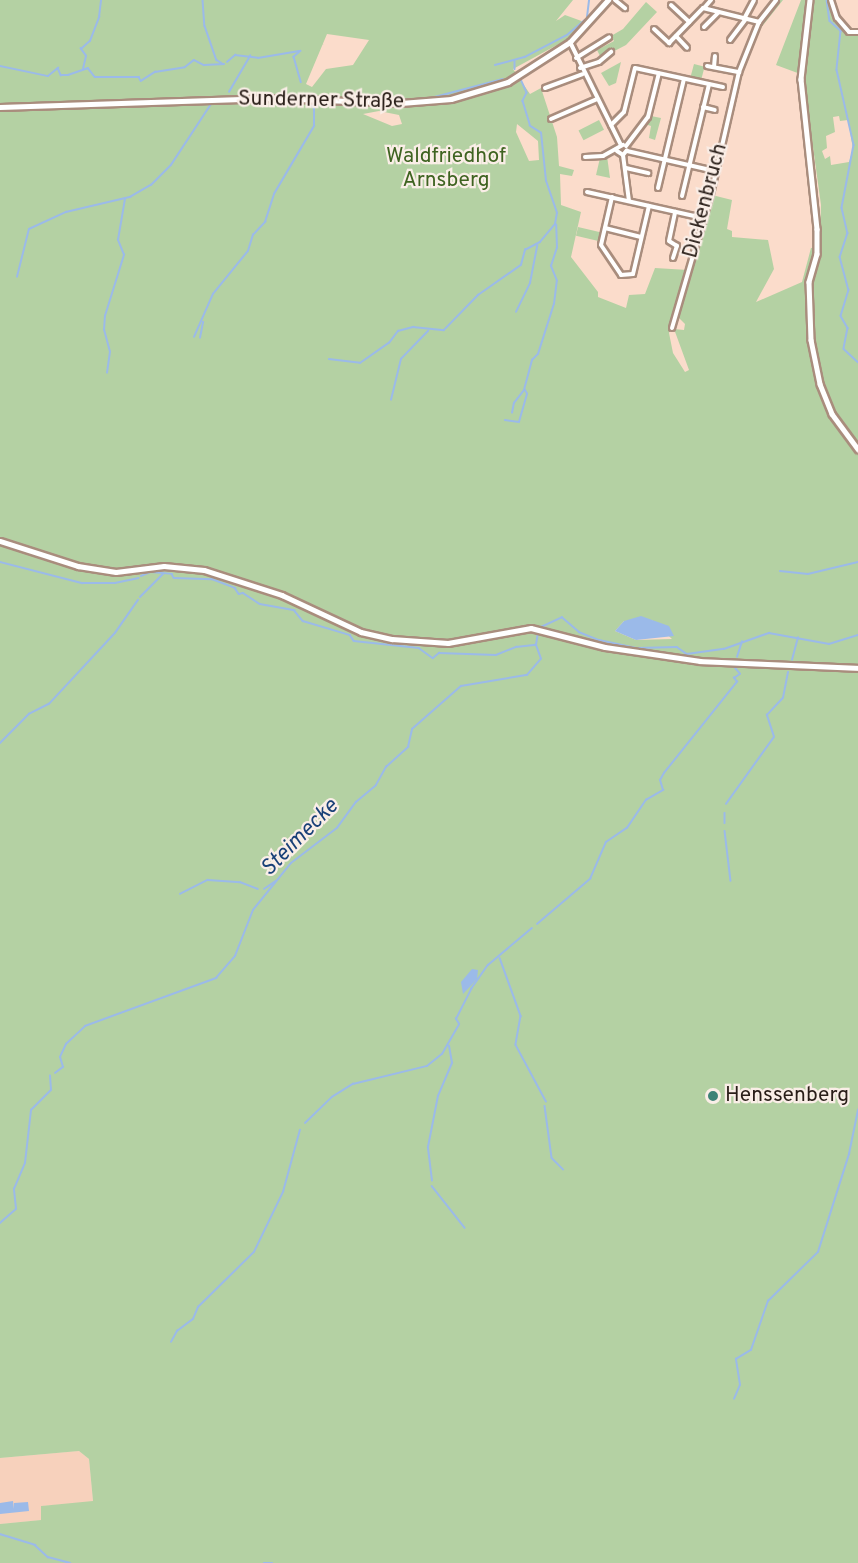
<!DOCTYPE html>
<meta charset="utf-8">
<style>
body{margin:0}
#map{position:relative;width:858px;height:1563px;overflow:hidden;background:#fbdccb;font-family:Overpass,sans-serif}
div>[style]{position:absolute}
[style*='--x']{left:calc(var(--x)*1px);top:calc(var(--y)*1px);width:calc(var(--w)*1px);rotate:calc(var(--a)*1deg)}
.built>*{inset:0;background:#f7d1bc}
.green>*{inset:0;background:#b4d1a3;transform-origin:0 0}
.water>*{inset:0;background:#9bbae9}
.stream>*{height:1.5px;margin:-0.75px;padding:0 0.75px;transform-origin:0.75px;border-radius:0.75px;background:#9bbae9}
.roads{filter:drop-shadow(2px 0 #a98d7d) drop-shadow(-2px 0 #a98d7d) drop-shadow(0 2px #a98d7d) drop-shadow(0 -2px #a98d7d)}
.street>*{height:4px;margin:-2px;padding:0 2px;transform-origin:2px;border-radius:2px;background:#fff}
.secondary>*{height:4.5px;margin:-2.25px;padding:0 2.25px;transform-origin:2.25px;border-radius:2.25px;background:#fff}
.dots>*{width:16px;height:16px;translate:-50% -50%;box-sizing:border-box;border:3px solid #faeee7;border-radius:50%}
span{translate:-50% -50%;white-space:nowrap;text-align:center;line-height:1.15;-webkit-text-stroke:4.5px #faeee7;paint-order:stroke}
.street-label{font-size:21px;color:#291e18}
.park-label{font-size:21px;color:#3e6320}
.poi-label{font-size:21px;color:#291e18}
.left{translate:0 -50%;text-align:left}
.water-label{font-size:22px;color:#1a4178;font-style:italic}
</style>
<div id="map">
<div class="built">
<div style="clip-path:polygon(79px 1451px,89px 1459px,93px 1502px,41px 1506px,42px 1520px,0 1524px,0 1458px)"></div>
</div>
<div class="green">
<div style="clip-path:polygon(evenodd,0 0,573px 0,556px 21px,565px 15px,587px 23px,568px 39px,513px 69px,530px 94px,541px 88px,557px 137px,559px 166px,574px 170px,572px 176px,560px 174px,561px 205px,581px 212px,571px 257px,598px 292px,598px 297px,626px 308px,629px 295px,645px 294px,655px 268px,688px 270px,669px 333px,673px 353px,685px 372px,689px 370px,674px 329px,684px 330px,685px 324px,677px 316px,712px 195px,732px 200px,727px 229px,732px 231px,732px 237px,768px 240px,774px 269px,756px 302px,802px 282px,811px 248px,820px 247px,821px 205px,803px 75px,776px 65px,801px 0,830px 0,836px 19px,851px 36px,858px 34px,858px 667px,677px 659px,858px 669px,858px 1563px,0 1563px,0 1524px,41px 1520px,41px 1506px,93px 1501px,89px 1459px,79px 1451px,0 1458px,0 0,327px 34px,369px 40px,353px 65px,326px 69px,312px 87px,306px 84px,327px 34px,0 0,379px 111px,399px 115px,402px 124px,392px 126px,363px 114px,379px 111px,0 0,839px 116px,840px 121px,848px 120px,853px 149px,849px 162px,831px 165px,830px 156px,825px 159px,822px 151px,827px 148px,826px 136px,835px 132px,833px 117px,839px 116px,0 0,517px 124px,538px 141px,539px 160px,529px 161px,516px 132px,517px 124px,0 0,652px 620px,672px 639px,636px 640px,615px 631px,624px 621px,652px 620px)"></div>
<div style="clip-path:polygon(778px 0,783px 0,760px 29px,736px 90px,758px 28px)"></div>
<div style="clip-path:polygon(646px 2px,657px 12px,626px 45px,601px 58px,597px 50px,614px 41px,611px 36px,623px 29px)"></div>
<div style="clip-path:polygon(621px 62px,616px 83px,609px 86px,601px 73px)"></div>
<div style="left:694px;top:64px;width:11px;height:15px;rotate:15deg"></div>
<div style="clip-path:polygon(651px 116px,661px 118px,655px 140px,649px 138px,651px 126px,645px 124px)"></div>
<div style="left:599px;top:120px;width:11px;height:23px;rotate:63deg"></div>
<div style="clip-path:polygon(607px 156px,610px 178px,596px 175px,600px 158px)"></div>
<div style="left:578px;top:227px;width:23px;height:9px;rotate:13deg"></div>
</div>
<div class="water">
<div style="clip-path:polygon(641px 616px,669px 626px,674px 636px,636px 640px,615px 631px,624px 621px)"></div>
<div style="clip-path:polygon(472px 969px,478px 970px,477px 979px,463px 994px,461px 982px)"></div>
<div style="clip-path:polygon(13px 1501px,14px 1509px,14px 1503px,28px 1502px,29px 1511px,0 1514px,0 1503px)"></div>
</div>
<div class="stream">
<div style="--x:203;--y:0;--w:26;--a:86"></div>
<div style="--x:205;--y:26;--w:36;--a:71"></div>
<div style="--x:217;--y:60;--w:7;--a:34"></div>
<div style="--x:827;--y:0;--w:21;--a:82"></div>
<div style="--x:830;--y:21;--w:15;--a:42"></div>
<div style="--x:841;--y:31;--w:39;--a:96"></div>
<div style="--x:837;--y:70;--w:77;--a:77.2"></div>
<div style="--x:854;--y:145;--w:64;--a:100.8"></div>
<div style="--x:842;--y:208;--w:26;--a:77"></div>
<div style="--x:848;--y:233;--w:25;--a:108"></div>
<div style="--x:840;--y:257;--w:34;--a:75"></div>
<div style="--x:849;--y:290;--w:27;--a:107"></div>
<div style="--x:841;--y:316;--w:14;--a:60"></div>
<div style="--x:848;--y:328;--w:21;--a:101"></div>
<div style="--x:844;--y:349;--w:19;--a:43"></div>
<div style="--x:587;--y:17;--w:17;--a:-83"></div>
<div style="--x:300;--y:52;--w:8;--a:140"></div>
<div style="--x:294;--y:57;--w:26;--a:74"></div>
<div style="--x:515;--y:61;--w:8;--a:90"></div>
<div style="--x:227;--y:62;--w:11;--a:-41"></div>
<div style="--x:235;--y:55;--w:23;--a:7"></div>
<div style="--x:258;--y:58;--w:43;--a:-9.5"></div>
<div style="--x:495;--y:65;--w:31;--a:-15"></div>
<div style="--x:525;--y:57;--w:47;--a:-27.6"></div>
<div style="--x:567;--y:35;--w:23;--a:-40"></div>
<div style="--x:0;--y:66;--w:49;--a:11.8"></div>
<div style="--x:48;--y:76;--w:13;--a:-39"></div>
<div style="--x:58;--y:68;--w:8;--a:67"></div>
<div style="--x:61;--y:75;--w:7;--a:0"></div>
<div style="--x:68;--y:75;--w:21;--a:-19"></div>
<div style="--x:88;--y:68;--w:11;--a:52"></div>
<div style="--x:95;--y:77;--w:44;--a:0"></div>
<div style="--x:139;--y:77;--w:4;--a:63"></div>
<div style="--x:141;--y:81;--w:17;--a:-33"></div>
<div style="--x:155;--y:72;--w:30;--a:-9"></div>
<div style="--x:185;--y:67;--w:11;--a:-38"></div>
<div style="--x:194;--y:60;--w:11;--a:27"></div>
<div style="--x:204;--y:65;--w:20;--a:-3"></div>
<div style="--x:83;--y:69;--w:13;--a:-77"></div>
<div style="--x:86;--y:56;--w:9;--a:-126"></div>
<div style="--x:81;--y:49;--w:12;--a:-42"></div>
<div style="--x:90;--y:41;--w:26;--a:-69"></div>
<div style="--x:99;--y:17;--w:17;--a:-83"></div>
<div style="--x:520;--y:77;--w:17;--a:66"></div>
<div style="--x:527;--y:93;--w:9;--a:117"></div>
<div style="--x:523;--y:101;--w:24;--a:73"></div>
<div style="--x:229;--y:92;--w:42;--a:-59.7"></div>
<div style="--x:396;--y:100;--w:35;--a:-3"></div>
<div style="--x:431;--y:98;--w:74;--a:-14.8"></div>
<div style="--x:17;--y:277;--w:49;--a:-76"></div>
<div style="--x:29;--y:229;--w:41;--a:-24.7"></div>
<div style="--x:66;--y:212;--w:66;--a:-13.2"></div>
<div style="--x:130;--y:197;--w:24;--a:-30"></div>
<div style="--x:151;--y:185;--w:28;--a:-45"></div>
<div style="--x:171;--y:165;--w:73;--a:-56.7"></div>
<div style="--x:516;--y:312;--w:32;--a:-64"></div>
<div style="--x:530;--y:283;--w:38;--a:-79"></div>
<div style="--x:194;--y:337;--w:47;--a:-66.2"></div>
<div style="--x:213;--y:294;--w:55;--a:-50.9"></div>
<div style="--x:248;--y:251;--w:17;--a:-73"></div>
<div style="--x:253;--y:235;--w:18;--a:-47"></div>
<div style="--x:265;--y:222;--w:29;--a:-72"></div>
<div style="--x:274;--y:194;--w:79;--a:-59.5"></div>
<div style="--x:314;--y:126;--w:17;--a:-90"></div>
<div style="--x:314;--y:109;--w:9;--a:-122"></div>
<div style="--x:200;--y:338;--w:16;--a:-79"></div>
<div style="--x:329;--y:359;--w:31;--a:7"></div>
<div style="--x:360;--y:363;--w:35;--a:-35"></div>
<div style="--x:389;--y:343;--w:15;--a:-53"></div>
<div style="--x:398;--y:331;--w:16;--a:-15"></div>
<div style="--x:413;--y:327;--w:31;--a:6"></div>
<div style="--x:444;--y:330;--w:49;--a:-45.8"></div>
<div style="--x:478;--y:295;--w:52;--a:-34.9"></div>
<div style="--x:521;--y:265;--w:16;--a:-75"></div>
<div style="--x:525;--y:250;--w:17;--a:-28"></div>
<div style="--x:540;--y:242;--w:23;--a:-50"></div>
<div style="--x:555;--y:224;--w:11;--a:-80"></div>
<div style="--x:557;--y:213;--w:34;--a:-109"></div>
<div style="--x:546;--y:181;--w:48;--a:-95.9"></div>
<div style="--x:541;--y:133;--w:13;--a:-148"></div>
<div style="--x:107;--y:373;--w:21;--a:-82"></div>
<div style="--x:110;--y:352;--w:23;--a:-105"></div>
<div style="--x:104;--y:330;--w:14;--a:-86"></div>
<div style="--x:105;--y:316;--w:64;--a:-72.7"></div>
<div style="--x:124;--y:255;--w:16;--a:-112"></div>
<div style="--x:118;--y:240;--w:42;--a:-80.3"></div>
<div style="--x:391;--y:400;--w:42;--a:-76.3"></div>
<div style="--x:401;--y:359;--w:39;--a:-46"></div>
<div style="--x:512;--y:413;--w:10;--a:-79"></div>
<div style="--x:514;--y:403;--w:16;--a:-52"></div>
<div style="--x:524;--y:390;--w:31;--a:-75"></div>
<div style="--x:532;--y:360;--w:8;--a:-45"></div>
<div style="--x:538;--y:354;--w:52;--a:-72.3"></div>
<div style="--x:554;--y:304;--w:23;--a:-83"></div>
<div style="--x:557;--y:281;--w:16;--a:-112"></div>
<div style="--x:551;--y:266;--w:19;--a:-72"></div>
<div style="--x:557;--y:248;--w:23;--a:-92"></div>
<div style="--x:505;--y:420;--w:14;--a:8"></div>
<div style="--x:519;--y:422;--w:29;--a:-74"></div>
<div style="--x:527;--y:394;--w:4;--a:-117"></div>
<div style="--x:0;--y:562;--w:85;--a:14.4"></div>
<div style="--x:82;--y:583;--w:33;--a:0"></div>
<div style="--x:115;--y:583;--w:24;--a:-12"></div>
<div style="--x:780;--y:571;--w:28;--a:6"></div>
<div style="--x:808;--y:574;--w:51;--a:-13.5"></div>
<div style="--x:141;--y:576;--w:11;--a:-22"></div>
<div style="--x:151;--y:572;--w:21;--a:5"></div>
<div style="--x:172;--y:574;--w:4;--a:63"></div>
<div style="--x:174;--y:578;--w:38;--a:2"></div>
<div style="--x:212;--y:579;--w:25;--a:21"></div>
<div style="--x:235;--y:588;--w:7;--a:56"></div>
<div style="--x:239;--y:594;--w:4;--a:-14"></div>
<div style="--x:243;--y:593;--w:20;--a:33"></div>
<div style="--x:260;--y:604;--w:35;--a:10"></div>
<div style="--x:294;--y:610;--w:14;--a:51"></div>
<div style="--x:303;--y:621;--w:49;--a:16.6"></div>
<div style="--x:350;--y:635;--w:7;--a:56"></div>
<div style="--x:354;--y:641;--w:65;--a:6.1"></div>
<div style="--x:419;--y:648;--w:17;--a:36"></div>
<div style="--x:433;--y:658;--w:8;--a:-40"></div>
<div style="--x:439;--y:653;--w:57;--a:2"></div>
<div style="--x:496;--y:655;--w:22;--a:-22"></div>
<div style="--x:516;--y:647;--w:20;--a:-6"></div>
<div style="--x:536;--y:645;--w:13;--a:-81"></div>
<div style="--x:140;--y:597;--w:33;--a:-45"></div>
<div style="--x:541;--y:627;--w:23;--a:-25"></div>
<div style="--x:562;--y:617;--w:23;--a:41"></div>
<div style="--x:579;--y:632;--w:22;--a:22"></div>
<div style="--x:599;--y:640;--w:39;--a:12"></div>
<div style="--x:637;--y:648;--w:40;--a:-1.4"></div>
<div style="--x:677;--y:647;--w:12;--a:35"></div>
<div style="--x:687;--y:654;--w:37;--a:-8"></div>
<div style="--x:724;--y:649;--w:48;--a:-19.6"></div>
<div style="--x:769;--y:633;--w:61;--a:10.4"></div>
<div style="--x:829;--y:644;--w:30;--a:-17"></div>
<div style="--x:737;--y:657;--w:16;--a:-72"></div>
<div style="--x:792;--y:660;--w:23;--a:-75"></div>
<div style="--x:0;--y:743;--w:41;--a:-45"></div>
<div style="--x:29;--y:714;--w:22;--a:-27"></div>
<div style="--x:49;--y:704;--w:97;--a:-47.1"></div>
<div style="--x:115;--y:633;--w:40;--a:-55.1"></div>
<div style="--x:726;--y:804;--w:82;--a:-54.4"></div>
<div style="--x:774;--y:737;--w:23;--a:-108"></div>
<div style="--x:767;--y:715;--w:23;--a:-47"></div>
<div style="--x:783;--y:698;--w:26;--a:-79"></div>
<div style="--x:725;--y:813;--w:10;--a:90"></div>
<div style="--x:725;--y:831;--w:50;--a:83.2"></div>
<div style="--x:264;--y:889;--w:14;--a:-34"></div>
<div style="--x:180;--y:894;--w:31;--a:-27"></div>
<div style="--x:208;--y:880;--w:32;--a:4"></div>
<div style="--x:240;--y:882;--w:19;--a:21"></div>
<div style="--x:537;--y:924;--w:70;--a:-40.3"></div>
<div style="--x:590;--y:879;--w:40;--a:-66.6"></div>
<div style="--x:606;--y:842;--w:25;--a:-34"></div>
<div style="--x:627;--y:828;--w:34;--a:-56"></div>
<div style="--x:646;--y:800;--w:20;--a:-30"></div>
<div style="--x:663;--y:790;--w:10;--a:-107"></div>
<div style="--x:660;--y:780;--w:8;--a:-60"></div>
<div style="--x:664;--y:773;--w:117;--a:-51.3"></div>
<div style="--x:737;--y:682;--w:5;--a:-127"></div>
<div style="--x:734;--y:678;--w:7;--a:-34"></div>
<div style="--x:740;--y:674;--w:11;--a:-131"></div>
<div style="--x:500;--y:958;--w:62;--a:70.1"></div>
<div style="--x:521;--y:1016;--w:29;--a:100"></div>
<div style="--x:516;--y:1045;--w:64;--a:61.8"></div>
<div style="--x:55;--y:1073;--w:10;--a:-37"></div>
<div style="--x:63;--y:1067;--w:10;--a:-107"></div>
<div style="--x:60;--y:1057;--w:14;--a:-65"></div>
<div style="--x:66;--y:1044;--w:26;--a:-43"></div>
<div style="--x:85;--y:1026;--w:140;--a:-20.1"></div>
<div style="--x:216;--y:978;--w:29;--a:-49"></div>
<div style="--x:235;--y:956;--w:49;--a:-68.6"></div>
<div style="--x:253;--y:910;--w:60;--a:-51"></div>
<div style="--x:291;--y:863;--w:58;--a:-37.3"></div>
<div style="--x:337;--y:828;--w:32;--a:-54"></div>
<div style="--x:356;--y:802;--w:26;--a:-40"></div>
<div style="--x:376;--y:785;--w:21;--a:-61"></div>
<div style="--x:386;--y:767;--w:30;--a:-42"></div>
<div style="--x:408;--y:747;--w:18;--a:-77"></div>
<div style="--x:412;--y:729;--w:65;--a:-41.3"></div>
<div style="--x:461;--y:686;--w:67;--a:-9.5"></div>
<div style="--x:527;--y:675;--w:21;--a:-49"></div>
<div style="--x:541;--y:659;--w:15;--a:-110"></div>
<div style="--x:545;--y:1106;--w:52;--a:82.3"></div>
<div style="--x:552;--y:1158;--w:16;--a:45"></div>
<div style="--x:305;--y:1123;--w:37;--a:-44"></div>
<div style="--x:332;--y:1097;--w:25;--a:-32"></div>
<div style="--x:353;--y:1084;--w:76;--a:-13.7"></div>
<div style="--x:427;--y:1066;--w:19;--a:-39"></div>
<div style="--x:442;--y:1054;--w:34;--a:-60"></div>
<div style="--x:459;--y:1024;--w:6;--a:-121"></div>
<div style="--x:456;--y:1019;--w:34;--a:-63"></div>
<div style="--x:471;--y:989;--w:29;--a:-55"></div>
<div style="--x:488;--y:965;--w:57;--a:-40.1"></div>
<div style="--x:432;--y:1181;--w:34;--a:-97"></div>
<div style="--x:428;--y:1147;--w:52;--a:-78.9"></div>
<div style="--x:438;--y:1096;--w:36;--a:-67"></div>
<div style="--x:452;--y:1063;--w:17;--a:-100"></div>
<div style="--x:432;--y:1186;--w:53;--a:51.8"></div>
<div style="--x:0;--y:1223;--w:21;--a:-41"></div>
<div style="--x:16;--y:1209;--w:20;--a:-96"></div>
<div style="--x:14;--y:1189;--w:28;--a:-67"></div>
<div style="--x:25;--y:1163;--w:53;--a:-83.5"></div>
<div style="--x:31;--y:1110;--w:28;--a:-45"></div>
<div style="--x:51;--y:1090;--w:14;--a:-94"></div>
<div style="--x:171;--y:1342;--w:13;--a:-61"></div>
<div style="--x:177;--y:1331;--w:20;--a:-37"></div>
<div style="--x:193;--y:1319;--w:13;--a:-67"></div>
<div style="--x:198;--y:1307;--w:78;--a:-44.5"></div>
<div style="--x:254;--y:1252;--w:67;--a:-64.2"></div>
<div style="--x:283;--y:1192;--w:64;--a:-74.7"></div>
<div style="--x:734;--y:1399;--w:15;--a:-67"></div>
<div style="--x:740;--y:1385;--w:26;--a:-99"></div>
<div style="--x:736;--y:1359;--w:17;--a:-31"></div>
<div style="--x:751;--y:1350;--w:52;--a:-70.9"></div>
<div style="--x:768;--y:1301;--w:70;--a:-44.4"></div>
<div style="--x:818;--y:1252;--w:103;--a:-72.4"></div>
<div style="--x:849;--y:1154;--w:45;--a:-78.4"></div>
<div style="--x:0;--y:1534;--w:37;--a:17"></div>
<div style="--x:35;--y:1545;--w:18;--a:43"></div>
<div style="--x:48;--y:1557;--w:23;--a:15"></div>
<div style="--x:264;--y:1563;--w:8;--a:0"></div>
</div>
<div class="roads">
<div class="street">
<div style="--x:615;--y:0;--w:13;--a:39"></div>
<div style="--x:831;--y:0;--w:19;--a:72"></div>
<div style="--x:837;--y:18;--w:18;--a:49"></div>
<div style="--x:849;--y:32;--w:9;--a:0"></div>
<div style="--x:671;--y:5;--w:25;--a:43"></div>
<div style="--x:704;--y:8;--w:11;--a:-49"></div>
<div style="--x:744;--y:19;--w:21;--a:-62"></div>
<div style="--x:704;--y:27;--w:21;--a:-45"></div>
<div style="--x:654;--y:29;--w:21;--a:43"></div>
<div style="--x:669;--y:43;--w:49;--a:-45.8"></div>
<div style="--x:703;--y:8;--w:58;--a:14"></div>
<div style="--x:676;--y:36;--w:16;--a:47"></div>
<div style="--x:730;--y:40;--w:26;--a:-53"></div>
<div style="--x:570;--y:42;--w:115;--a:63.7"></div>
<div style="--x:576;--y:58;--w:39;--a:-32"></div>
<div style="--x:707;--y:66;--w:33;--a:11"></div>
<div style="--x:714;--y:67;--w:11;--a:-85"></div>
<div style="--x:580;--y:68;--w:20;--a:-18"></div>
<div style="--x:599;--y:62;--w:16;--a:-40"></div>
<div style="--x:545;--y:88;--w:40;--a:-20.2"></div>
<div style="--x:703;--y:107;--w:12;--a:14"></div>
<div style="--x:551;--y:119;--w:50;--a:-23.5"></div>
<div style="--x:611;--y:125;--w:18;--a:-45"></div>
<div style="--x:624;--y:112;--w:45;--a:-76"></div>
<div style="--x:635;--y:68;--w:90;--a:12.2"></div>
<div style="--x:626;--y:146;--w:36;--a:-53"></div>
<div style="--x:648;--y:117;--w:45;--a:-76"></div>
<div style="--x:617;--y:151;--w:7;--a:34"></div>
<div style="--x:623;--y:155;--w:6;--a:-51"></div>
<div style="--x:627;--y:151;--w:90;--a:12.8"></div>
<div style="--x:623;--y:155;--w:46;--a:82.6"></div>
<div style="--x:585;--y:157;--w:18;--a:-3"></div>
<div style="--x:603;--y:156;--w:23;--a:-29"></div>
<div style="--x:626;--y:168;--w:23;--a:13"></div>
<div style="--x:658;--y:188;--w:112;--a:-76.6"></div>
<div style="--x:587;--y:192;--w:119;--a:12.6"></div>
<div style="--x:682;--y:196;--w:115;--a:-76.4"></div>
<div style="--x:612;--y:197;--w:49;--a:102.9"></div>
<div style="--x:601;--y:245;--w:36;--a:56"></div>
<div style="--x:621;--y:275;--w:12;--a:-5"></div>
<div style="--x:633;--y:274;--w:70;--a:-76.8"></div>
<div style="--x:605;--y:228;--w:37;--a:14"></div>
<div style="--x:673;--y:258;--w:13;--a:-72"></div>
<div style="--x:677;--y:246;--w:9;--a:-148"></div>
<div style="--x:669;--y:241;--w:30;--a:-78"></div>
<div style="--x:672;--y:328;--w:140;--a:-73.8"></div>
<div style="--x:711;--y:194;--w:125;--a:-77.1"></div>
<div style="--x:739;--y:72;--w:54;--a:-68.2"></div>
<div style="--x:759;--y:22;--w:28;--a:-52"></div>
</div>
<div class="secondary">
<div style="--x:810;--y:0;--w:80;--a:96.5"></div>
<div style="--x:801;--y:79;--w:151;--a:83.9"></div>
<div style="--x:817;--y:229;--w:25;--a:90"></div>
<div style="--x:817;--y:254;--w:29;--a:106"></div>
<div style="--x:809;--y:282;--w:58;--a:88"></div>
<div style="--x:811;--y:340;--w:45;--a:78.4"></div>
<div style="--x:820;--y:384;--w:32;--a:68"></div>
<div style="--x:832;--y:414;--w:44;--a:53.4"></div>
<div style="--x:0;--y:107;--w:272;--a:-1.9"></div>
<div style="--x:272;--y:98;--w:129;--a:2.2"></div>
<div style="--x:401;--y:103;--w:50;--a:-4.6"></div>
<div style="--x:451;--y:99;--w:59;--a:-16.6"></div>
<div style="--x:508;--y:82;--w:74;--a:-32.8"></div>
<div style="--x:570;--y:42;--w:57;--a:-47.9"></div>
<div style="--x:0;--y:541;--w:82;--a:17.8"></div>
<div style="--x:78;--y:566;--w:38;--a:9"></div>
<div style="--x:116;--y:572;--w:48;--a:-7.1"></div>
<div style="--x:164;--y:566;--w:40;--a:5.7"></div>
<div style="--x:204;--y:570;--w:82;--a:17.8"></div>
<div style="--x:282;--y:595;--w:87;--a:25.1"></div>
<div style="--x:361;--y:632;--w:32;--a:13"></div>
<div style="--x:392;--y:639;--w:56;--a:4.1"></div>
<div style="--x:448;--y:643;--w:84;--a:-10.2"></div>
<div style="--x:531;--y:628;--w:76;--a:14.4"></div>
<div style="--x:605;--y:647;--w:96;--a:8.4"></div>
<div style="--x:700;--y:661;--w:158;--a:2.5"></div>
</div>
</div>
<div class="dots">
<div style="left:713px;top:1096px;background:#3e8377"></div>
</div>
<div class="street-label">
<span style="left:321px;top:101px;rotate:1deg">Sunderner Straße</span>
<span style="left:706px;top:201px;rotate:-75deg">Dickenbruch</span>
</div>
<div class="park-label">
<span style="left:446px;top:169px">Waldfriedhof<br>Arnsberg</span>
</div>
<div class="poi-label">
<span class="left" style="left:725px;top:1096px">Henssenberg</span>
</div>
<div class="water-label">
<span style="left:300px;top:838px;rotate:-45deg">Steimecke</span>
</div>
</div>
